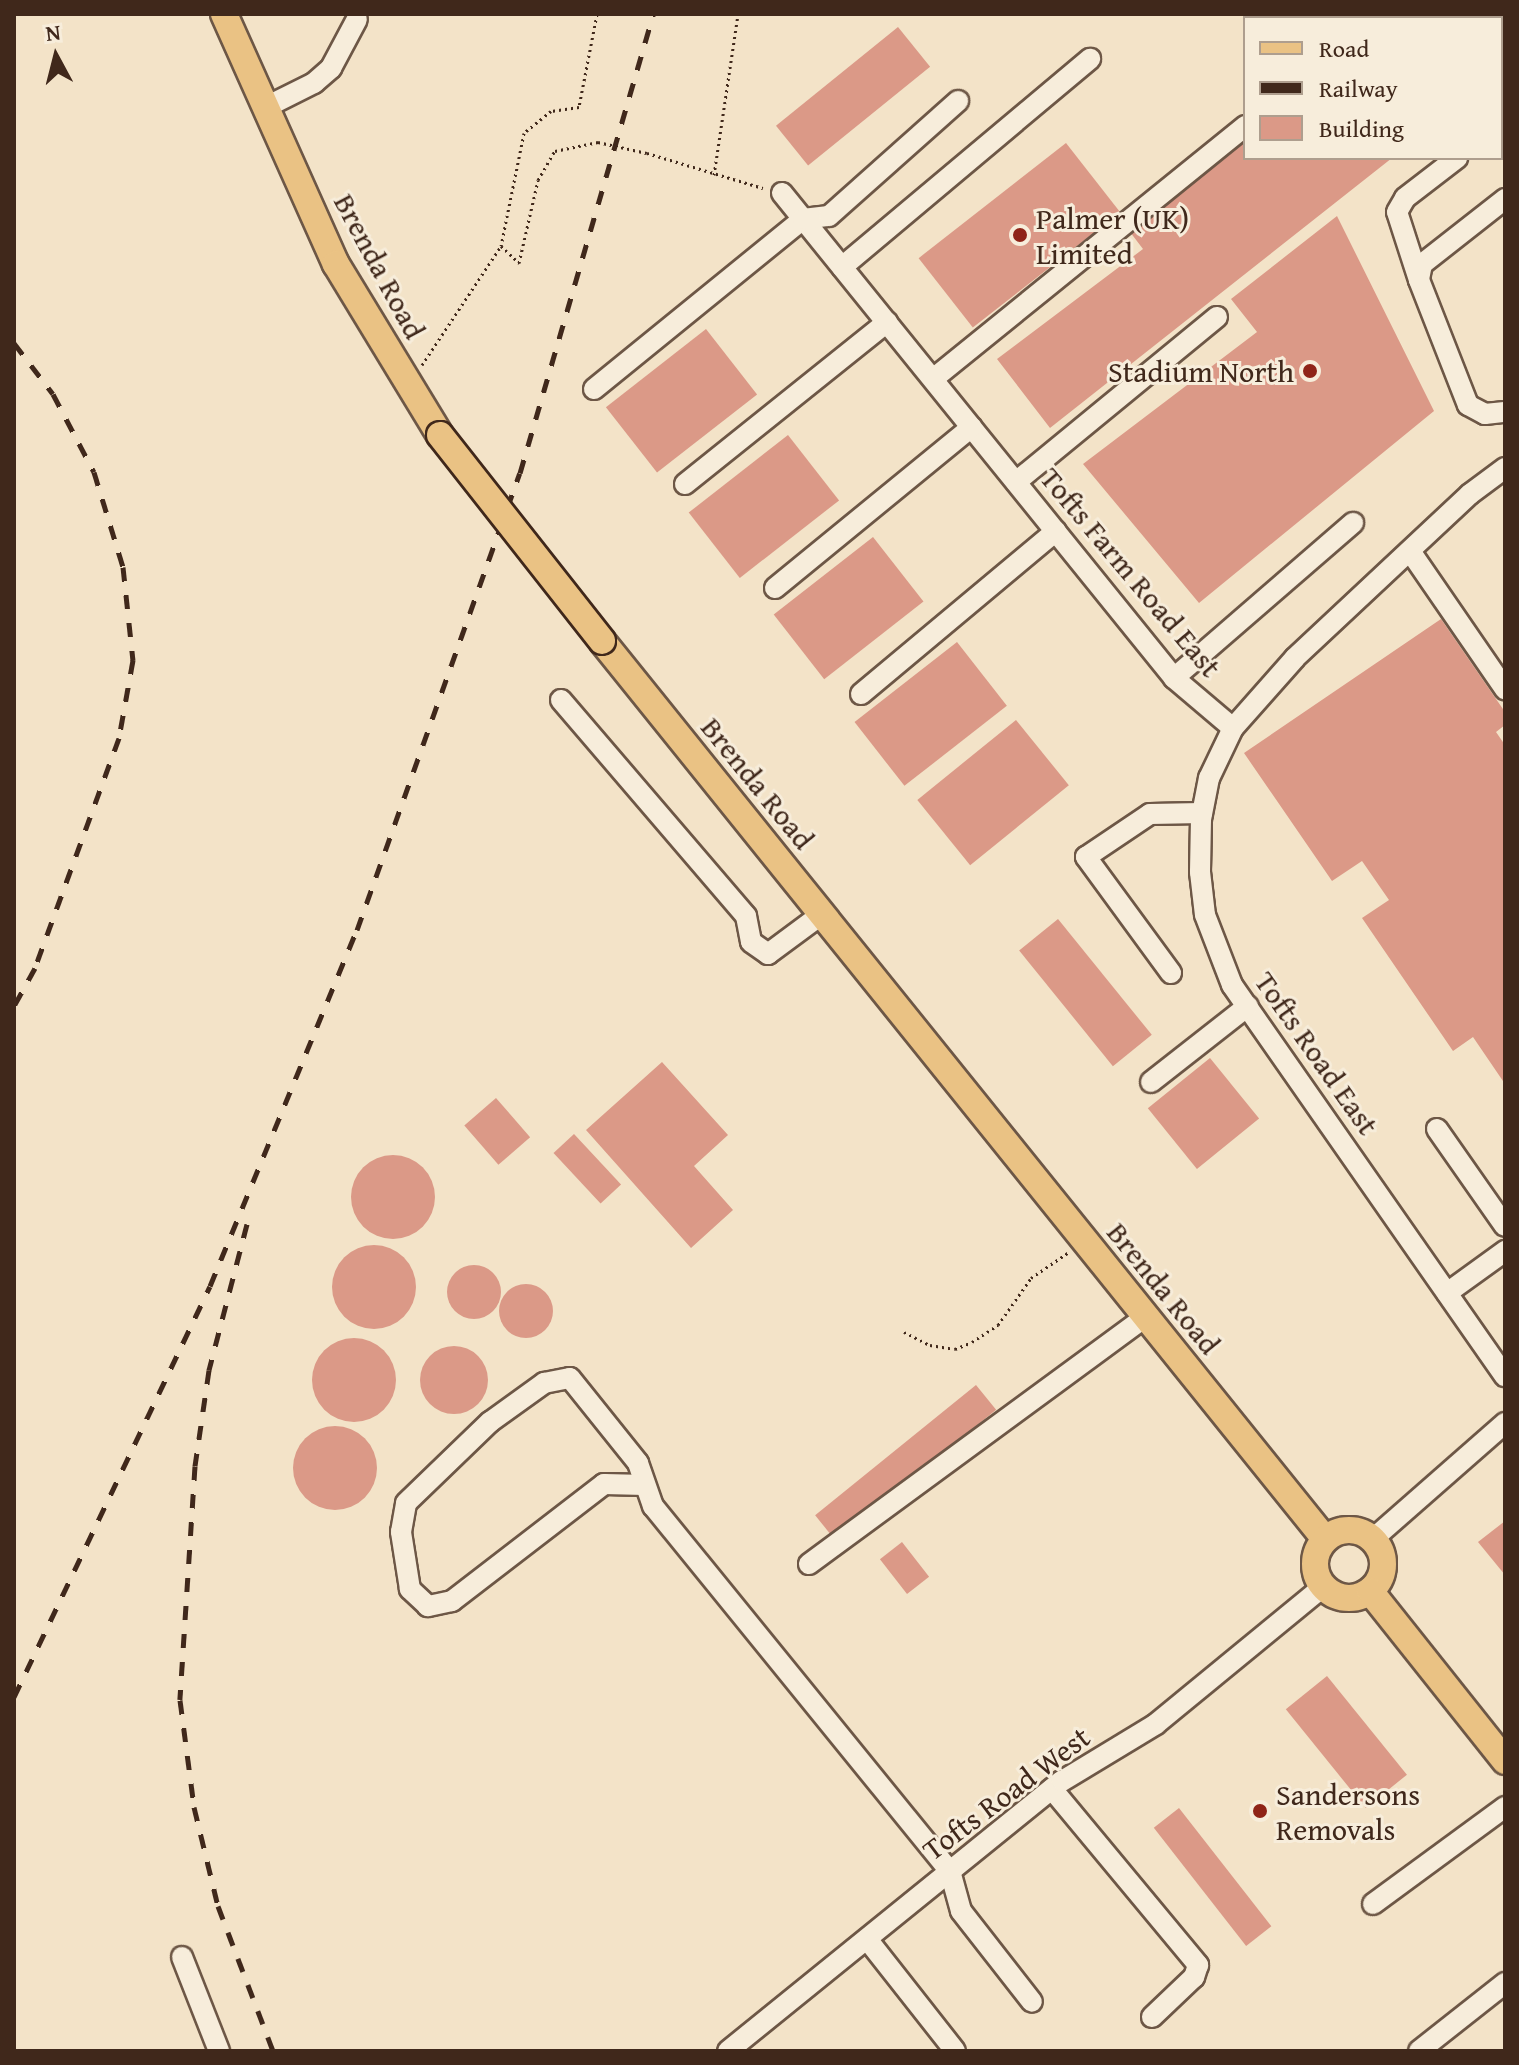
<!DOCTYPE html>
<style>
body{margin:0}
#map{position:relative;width:1519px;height:2065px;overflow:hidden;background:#f3e3c8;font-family:"Gentium Book Plus",serif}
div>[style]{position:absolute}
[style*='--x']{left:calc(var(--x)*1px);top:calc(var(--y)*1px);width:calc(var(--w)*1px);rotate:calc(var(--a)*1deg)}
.building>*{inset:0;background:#db9987;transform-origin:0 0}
.round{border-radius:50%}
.path>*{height:3px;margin-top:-1.5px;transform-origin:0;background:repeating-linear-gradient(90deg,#40281b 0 2px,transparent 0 6px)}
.roads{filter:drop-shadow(2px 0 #6d5746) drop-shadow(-2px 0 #6d5746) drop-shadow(0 2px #6d5746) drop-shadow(0 -2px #6d5746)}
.minor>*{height:20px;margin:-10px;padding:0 10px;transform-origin:10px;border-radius:10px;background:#f7eddb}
.major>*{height:26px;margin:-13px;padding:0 13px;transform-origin:13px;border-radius:13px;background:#eac284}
.major>.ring{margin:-13px;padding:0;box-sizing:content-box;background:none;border:26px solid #eac284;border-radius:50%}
.rail>*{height:5px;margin-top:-2.5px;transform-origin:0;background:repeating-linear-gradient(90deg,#40281b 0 14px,transparent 0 28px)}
.path-bridge>*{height:3px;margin-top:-1.5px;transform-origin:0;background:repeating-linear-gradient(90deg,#40281b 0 2px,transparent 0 6px)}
.bridges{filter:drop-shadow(2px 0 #40281b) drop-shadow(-2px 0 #40281b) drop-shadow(0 2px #40281b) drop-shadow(0 -2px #40281b)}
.major-bridge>*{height:26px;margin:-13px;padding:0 13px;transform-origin:13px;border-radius:13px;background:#eac284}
.dots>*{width:22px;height:22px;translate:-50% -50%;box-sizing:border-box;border:4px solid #f7eddb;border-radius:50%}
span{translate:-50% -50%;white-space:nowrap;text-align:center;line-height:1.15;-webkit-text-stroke:6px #f7eddb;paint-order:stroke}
.poi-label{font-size:30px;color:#40281b}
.left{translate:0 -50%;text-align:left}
.right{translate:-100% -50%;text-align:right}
.street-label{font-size:30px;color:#40281b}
.frame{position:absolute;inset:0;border:16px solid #40281b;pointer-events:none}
.legend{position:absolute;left:1243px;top:16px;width:260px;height:144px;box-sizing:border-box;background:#f7eddb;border:2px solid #ae9e8e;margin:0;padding:10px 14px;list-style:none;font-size:24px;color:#40281b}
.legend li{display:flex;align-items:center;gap:16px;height:40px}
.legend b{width:40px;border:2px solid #ae9e8e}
.north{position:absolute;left:16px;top:16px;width:80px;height:80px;-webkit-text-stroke:6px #f7eddb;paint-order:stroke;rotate:353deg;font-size:22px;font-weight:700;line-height:32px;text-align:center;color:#40281b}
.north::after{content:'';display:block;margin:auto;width:28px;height:36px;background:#40281b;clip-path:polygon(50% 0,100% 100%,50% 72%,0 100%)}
</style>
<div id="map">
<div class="building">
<div style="left:898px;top:27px;width:51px;height:157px;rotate:51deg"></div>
<div style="clip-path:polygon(1245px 135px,1245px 158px,1392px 158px,1050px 428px,997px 359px,1143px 249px,1127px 228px)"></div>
<div style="left:1066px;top:143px;width:88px;height:187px;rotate:52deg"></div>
<div style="clip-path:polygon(1337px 216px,1434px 411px,1199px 603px,1083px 464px,1257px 332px,1231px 299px)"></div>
<div style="left:706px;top:329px;width:83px;height:127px;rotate:52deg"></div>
<div style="left:788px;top:435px;width:83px;height:126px;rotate:52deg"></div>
<div style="left:873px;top:537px;width:82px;height:126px;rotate:52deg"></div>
<div style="clip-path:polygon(1441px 619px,1505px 712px,1505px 725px,1496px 732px,1505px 745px,1505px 1084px,1473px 1037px,1453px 1051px,1362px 918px,1389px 900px,1362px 861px,1332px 881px,1244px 753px)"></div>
<div style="left:957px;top:642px;width:81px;height:130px;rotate:52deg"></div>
<div style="left:1016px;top:720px;width:84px;height:127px;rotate:51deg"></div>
<div style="left:1058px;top:919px;width:149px;height:50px;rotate:51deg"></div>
<div style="left:1210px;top:1058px;width:78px;height:80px;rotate:51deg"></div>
<div style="clip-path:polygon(662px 1062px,728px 1135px,694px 1166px,733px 1210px,691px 1248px,586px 1130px)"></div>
<div style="left:496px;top:1098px;width:52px;height:42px;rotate:49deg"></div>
<div style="left:574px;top:1134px;width:69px;height:28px;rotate:47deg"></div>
<div class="round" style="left:351px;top:1155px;width:84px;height:84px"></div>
<div class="round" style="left:332px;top:1245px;width:84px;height:84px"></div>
<div class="round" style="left:447px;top:1265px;width:54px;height:54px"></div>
<div class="round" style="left:499px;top:1284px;width:54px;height:54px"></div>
<div class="round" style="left:312px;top:1338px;width:84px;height:84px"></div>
<div class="round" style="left:420px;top:1346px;width:68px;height:68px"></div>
<div style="left:976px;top:1385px;width:32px;height:207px;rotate:51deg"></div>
<div class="round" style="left:293px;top:1426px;width:84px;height:84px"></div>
<div style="clip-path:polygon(1505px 1521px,1505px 1575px,1478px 1542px)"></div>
<div style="left:902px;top:1542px;width:44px;height:28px;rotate:52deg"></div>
<div style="left:1327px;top:1676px;width:127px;height:53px;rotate:51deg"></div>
<div style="left:1179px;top:1808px;width:150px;height:32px;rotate:52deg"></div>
</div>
<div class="path">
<div style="--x:597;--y:14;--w:95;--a:101"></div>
<div style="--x:579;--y:107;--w:28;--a:172"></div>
<div style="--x:551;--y:111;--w:35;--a:141"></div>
<div style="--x:524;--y:133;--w:115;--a:101.5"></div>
<div style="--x:501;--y:246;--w:25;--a:43"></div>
<div style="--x:519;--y:263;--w:85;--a:-77.1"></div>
<div style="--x:538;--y:180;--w:34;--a:-60"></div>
<div style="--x:555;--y:151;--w:44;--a:-11.8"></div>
<div style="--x:647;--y:153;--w:121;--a:16.8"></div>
<div style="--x:714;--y:175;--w:163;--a:-81.5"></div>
<div style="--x:422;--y:365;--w:143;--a:-56.4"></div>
<div style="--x:904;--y:1332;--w:29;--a:27"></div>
<div style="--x:930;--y:1345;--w:25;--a:9"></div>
<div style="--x:955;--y:1349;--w:18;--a:-22"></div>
<div style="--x:972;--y:1342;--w:31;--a:-33"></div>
<div style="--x:998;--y:1325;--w:57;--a:-54.9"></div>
<div style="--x:1031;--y:1278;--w:46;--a:-34.4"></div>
</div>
<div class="roads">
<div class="minor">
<div style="--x:1501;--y:102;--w:7;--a:56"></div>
<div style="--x:266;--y:107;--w:54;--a:-26.6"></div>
<div style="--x:314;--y:83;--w:23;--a:-41"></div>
<div style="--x:331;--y:68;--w:55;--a:-62"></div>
<div style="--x:782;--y:193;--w:624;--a:51.05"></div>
<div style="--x:1174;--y:678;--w:77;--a:40.3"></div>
<div style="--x:1505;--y:199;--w:105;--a:141.9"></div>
<div style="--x:1422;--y:264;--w:16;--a:101"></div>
<div style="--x:1419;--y:280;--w:134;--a:68.6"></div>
<div style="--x:1468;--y:405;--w:19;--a:28"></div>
<div style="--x:1485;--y:414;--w:20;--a:-6"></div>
<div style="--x:842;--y:267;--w:324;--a:-40"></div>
<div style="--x:1419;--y:280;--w:71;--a:-107.9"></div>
<div style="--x:1397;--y:212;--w:16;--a:-60"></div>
<div style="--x:1405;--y:198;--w:66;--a:-37.6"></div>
<div style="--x:933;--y:379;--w:402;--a:-39"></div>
<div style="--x:594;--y:389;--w:269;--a:-39.1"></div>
<div style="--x:803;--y:219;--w:26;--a:-7"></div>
<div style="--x:829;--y:216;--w:173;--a:-41.7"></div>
<div style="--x:1505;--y:468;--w:44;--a:143.4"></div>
<div style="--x:1470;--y:494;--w:240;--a:136.9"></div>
<div style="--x:1295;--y:658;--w:94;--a:131.5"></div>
<div style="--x:1233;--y:728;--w:55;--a:115.6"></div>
<div style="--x:1209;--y:778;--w:42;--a:101"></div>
<div style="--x:1201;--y:819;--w:53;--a:91.1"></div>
<div style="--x:1200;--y:872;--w:43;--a:83.4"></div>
<div style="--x:1205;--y:915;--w:75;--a:68.9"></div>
<div style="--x:1232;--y:985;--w:477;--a:55.1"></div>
<div style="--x:1016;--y:482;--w:260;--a:-39.4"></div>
<div style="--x:685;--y:484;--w:259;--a:-38.7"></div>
<div style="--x:1410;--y:551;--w:168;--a:55.5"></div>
<div style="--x:775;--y:588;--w:254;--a:-39.3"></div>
<div style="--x:1174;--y:678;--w:237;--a:-40.9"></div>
<div style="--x:861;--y:694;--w:254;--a:-39.9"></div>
<div style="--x:561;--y:700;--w:284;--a:49.4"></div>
<div style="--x:746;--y:916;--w:26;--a:79"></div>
<div style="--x:751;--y:942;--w:21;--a:35"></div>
<div style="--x:768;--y:954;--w:67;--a:-36.5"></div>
<div style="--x:1171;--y:973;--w:144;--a:-126.2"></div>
<div style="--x:1086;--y:857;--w:77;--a:-33.9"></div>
<div style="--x:1150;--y:814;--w:52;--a:-1.1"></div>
<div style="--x:1151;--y:1082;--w:123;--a:-38.1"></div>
<div style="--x:1437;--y:1129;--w:118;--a:55"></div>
<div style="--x:1447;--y:1293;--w:72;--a:-35.9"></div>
<div style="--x:645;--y:1485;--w:41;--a:-178.6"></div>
<div style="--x:604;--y:1484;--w:192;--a:142.4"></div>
<div style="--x:452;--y:1601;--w:25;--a:168"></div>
<div style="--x:428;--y:1606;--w:25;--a:-137"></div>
<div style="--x:410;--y:1589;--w:58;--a:-99"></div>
<div style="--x:401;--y:1532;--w:29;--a:-80"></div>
<div style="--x:406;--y:1503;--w:117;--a:-44"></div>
<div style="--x:490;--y:1422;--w:67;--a:-35.8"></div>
<div style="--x:544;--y:1383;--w:26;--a:-11"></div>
<div style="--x:570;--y:1378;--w:109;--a:51.3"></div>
<div style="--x:638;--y:1463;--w:46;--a:70.8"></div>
<div style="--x:653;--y:1506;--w:471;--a:50.9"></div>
<div style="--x:950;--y:1871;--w:41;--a:74.6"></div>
<div style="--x:961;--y:1911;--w:115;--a:52"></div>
<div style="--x:1373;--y:1539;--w:176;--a:-41.3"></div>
<div style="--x:809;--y:1564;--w:418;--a:-36.3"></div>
<div style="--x:1052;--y:1789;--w:229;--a:50.3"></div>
<div style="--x:1198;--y:1965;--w:13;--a:108"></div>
<div style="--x:1194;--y:1977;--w:58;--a:136.4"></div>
<div style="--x:1373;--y:1904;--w:164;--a:-36.3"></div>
<div style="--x:867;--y:1939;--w:142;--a:51.8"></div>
<div style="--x:182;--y:1957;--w:101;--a:68.5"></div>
<div style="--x:728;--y:2051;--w:429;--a:-39"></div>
<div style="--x:1062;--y:1781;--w:110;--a:-31.2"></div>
<div style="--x:1156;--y:1724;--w:216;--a:-39.4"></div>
<div style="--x:1419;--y:2051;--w:110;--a:-38.3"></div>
</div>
<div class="major">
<div style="--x:224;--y:14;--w:274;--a:65.9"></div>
<div style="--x:336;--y:264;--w:200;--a:58.7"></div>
<div style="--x:602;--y:641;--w:1153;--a:51.16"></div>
<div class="ring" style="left:1315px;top:1530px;width:42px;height:42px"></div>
<div style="--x:1370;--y:1591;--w:217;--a:51.5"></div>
</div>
</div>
<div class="rail">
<div style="--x:14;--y:343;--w:64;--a:52.6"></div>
<div style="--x:53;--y:394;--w:88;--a:62.3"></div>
<div style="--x:94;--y:472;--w:99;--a:73"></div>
<div style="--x:123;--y:567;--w:94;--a:83.9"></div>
<div style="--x:133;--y:660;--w:79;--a:100.2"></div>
<div style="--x:119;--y:738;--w:245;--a:110.1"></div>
<div style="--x:35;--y:968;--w:43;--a:118.9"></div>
<div style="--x:247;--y:1224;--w:151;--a:104.6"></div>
<div style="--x:209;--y:1370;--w:97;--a:98.3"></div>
<div style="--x:195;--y:1466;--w:234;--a:93.7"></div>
<div style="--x:180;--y:1700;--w:108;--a:82.5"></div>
<div style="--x:194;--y:1807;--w:102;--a:76.4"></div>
<div style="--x:218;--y:1906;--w:155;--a:69.2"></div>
<div style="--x:14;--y:1697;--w:455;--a:-64.5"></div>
<div style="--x:210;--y:1286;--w:385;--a:-67.6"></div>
<div style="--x:357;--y:930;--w:485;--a:-70.4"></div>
<div style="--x:520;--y:473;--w:478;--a:-73.8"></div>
</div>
<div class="path-bridge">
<div style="--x:598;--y:142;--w:50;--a:12.7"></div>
</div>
<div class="bridges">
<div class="major-bridge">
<div style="--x:440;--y:435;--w:262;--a:51.8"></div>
</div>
</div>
<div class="dots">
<div style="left:1020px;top:235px;background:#8f2418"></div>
<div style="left:1310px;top:371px;background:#8f2418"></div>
<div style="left:1260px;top:1811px;background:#8f2418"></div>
</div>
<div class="poi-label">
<span class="left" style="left:1036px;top:235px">Palmer (UK)<br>Limited</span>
<span class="right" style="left:1294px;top:371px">Stadium North</span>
<span class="left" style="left:1276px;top:1811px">Sandersons<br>Removals</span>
</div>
<div class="street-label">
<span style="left:380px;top:266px;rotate:62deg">Brenda Road</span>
<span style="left:1131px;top:572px;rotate:50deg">Tofts Farm Road East</span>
<span style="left:758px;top:783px;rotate:51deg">Brenda Road</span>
<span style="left:1317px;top:1053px;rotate:55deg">Tofts Road East</span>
<span style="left:1164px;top:1288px;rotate:51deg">Brenda Road</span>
<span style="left:1006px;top:1793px;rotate:-37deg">Tofts Road West</span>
</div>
<div class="frame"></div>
<ul class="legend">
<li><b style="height:10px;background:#eac284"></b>Road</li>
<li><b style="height:10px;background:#40281b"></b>Railway</li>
<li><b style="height:22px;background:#db9987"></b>Building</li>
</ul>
<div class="north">N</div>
</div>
